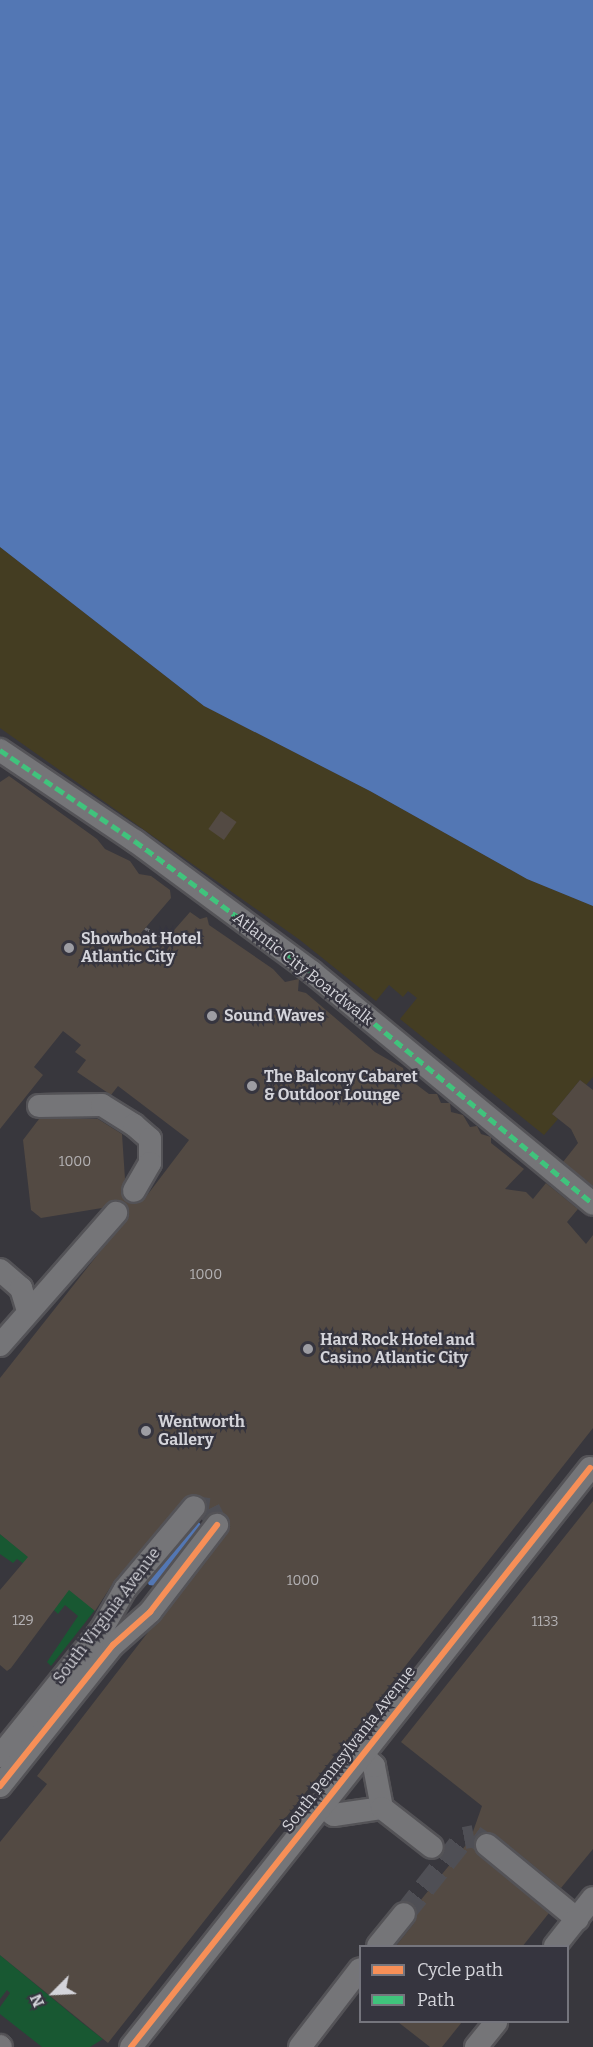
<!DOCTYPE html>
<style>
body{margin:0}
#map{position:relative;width:593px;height:2047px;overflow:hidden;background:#38373d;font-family:Bitter,serif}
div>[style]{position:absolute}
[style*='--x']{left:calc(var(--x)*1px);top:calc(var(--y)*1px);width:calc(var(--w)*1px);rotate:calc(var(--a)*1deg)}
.green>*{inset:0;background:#185832}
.sand>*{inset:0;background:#443d22}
.water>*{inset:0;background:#5377b4}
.building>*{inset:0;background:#534a43;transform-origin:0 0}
.minor-tunnel>*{height:22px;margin-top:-11px;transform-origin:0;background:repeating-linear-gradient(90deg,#4f4f55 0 22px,transparent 0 33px)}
.path>*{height:3px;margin-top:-1.5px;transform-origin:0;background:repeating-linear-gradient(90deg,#6e6d72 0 4.5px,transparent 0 7.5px)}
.roads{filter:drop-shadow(2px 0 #545357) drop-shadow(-2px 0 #545357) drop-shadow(0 2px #545357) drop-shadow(0 -2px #545357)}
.minor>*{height:22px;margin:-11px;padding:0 11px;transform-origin:11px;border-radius:11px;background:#757578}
.quiet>*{height:4.5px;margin-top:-2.25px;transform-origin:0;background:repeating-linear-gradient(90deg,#40c37c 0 9px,transparent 0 13.5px)}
.cycleway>*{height:6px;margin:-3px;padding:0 3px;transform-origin:3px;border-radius:3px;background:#f78f57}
.dots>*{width:16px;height:16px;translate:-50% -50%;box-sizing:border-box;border:3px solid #36353f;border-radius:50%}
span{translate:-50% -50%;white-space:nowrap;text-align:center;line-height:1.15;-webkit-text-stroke:4.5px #36353f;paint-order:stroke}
.number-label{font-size:14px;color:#b4b2b4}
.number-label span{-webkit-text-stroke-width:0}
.poi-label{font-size:16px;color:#d4d4da;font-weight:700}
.left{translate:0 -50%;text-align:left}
.street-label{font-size:16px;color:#d4d4da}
.legend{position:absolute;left:359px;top:1945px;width:210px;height:78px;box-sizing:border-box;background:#36353f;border:2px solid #75757d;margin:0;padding:8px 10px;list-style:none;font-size:18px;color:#d4d4da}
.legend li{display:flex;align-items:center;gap:12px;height:30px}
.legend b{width:30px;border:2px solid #75757d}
.north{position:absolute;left:24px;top:1963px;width:60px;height:60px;-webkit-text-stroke:4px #36353f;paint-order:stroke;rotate:246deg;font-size:16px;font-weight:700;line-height:24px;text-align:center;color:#d4d4da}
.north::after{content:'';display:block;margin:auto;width:21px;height:27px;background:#d4d4da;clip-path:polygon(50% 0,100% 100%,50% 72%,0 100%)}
</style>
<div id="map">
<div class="green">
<div style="clip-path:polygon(0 1534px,37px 1563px,27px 1566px,17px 1559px,13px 1563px,0 1554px)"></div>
<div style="clip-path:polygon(52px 1576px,95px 1610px,51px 1666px,47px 1662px,78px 1616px,65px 1605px,58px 1614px,54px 1610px)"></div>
<div style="clip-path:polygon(0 1955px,81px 2022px,103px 2039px,90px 2047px,42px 2047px,0 2014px,0 2007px,10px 1993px,7px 1990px,0 1999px)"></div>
</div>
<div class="sand">
<div style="clip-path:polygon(0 547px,204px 706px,370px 791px,527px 879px,593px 906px,593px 1077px,586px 1085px,580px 1080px,552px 1114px,558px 1119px,544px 1135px,400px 1019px,417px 998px,408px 991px,403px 997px,389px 985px,376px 1001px,300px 940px,0 728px)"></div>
</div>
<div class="water">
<div style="clip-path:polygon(0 0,593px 0,593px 906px,527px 879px,370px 791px,204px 706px,0 547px)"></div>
<div style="clip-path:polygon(197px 1520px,203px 1527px,156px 1586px,149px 1585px,146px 1579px)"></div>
</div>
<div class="building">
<div style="clip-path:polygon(9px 776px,97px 839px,105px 849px,130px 861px,139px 874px,151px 876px,170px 890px,171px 898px,141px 933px,161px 945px,190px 912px,200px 919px,207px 917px,209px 925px,273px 969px,285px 982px,299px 979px,298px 991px,306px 993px,375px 1052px,403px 1068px,405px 1076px,429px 1094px,437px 1094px,441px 1103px,450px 1103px,451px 1112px,463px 1115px,470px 1127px,477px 1126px,481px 1134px,491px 1137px,491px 1143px,524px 1169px,505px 1189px,526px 1192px,533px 1199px,546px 1183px,578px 1209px,567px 1222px,586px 1244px,593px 1235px,593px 1428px,108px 2043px,0 1955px,0 1842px,47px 1784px,37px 1776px,230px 1526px,226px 1515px,219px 1512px,206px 1517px,203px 1497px,189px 1495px,115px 1580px,95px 1611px,69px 1590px,11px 1668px,7px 1671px,0 1665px,0 1590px,28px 1557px,0 1534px,0 1378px,129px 1215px,125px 1203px,118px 1200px,102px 1208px,41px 1218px,31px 1210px,23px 1140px,39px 1119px,98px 1119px,122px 1134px,125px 1179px,121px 1192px,127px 1202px,135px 1204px,145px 1198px,189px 1140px,118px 1086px,111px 1095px,77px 1072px,86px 1060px,75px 1052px,81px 1045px,63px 1031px,34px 1067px,43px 1075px,0 1129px,0 782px)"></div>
<div style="left:221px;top:811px;width:19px;height:22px;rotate:35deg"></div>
<div style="clip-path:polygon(580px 1080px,593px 1090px,593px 1186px,563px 1162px,578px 1143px,571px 1129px,552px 1114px)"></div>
<div style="clip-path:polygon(593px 1501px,593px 1849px,561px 1888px,496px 1835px,482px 1833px,474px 1842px,478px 1855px,549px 1913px,522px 1947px,395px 1947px,415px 1922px,415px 1907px,470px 1840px,482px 1806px,401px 1742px)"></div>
<div style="clip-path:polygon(398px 2022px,462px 2022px,442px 2047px,430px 2047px)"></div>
</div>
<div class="minor-tunnel">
<div style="--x:194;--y:1507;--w:15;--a:8"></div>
<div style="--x:209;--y:1509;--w:18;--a:63"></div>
<div style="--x:404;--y:1914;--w:97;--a:-51.7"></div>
<div style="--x:464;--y:1838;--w:10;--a:-11"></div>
<div style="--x:474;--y:1836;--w:16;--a:35"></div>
</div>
<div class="path">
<div style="--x:145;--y:928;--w:24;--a:28"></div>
</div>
<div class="roads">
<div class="minor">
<div style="--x:0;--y:750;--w:163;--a:34"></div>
<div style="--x:135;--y:841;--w:220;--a:36.5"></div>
<div style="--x:312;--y:972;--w:364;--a:39.5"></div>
<div style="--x:39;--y:1106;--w:63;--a:-0.9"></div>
<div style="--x:102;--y:1105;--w:38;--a:32"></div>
<div style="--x:134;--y:1125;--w:21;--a:41"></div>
<div style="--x:150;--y:1139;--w:24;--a:90"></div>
<div style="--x:150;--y:1163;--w:32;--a:120"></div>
<div style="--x:0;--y:1270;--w:28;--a:41"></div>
<div style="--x:21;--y:1288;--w:24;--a:73"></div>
<div style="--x:0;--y:1345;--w:176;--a:-48.7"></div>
<div style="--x:0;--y:1756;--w:163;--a:-51.2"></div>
<div style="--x:102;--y:1629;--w:46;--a:-60.1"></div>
<div style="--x:125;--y:1589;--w:107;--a:-49.9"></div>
<div style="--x:0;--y:1786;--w:181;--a:-51.3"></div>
<div style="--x:113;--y:1645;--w:50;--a:-41.7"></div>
<div style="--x:150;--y:1612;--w:110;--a:-52.4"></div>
<div style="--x:321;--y:1805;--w:16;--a:38"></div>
<div style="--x:334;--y:1815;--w:49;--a:-8.3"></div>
<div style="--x:382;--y:1808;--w:43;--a:-100.8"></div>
<div style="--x:374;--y:1766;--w:18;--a:-137"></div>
<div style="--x:382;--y:1808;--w:63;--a:38"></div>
<div style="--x:487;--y:1845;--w:117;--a:39.4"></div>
<div style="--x:378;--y:1946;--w:41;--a:-50.9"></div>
<div style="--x:555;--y:1946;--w:61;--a:-51.6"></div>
<div style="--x:0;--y:2046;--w:1;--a:45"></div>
<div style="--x:131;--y:2047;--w:739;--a:-51.59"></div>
<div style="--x:300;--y:2047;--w:98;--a:-52.4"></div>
<div style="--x:476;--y:2047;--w:32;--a:-51"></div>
</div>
</div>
<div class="quiet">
<div style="--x:0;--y:750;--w:163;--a:34"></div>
<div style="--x:135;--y:841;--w:220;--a:36.5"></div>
<div style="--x:312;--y:972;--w:364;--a:39.5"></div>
</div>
<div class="cycleway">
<div style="--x:0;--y:1786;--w:181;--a:-51.3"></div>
<div style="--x:113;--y:1645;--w:50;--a:-41.7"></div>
<div style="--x:150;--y:1612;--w:110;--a:-52.4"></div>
<div style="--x:131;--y:2047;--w:739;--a:-51.59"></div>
</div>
<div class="dots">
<div style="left:69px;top:948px;background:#9d9da3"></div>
<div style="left:212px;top:1016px;background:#9d9da3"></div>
<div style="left:252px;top:1086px;background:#9d9da3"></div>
<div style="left:308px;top:1349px;background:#9d9da3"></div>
<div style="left:146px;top:1431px;background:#9d9da3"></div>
</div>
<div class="number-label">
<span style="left:75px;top:1162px">1000</span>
<span style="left:206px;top:1275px">1000</span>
<span style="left:303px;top:1581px">1000</span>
<span style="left:23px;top:1621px">129</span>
<span style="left:545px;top:1622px">1133</span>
</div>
<div class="poi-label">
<span class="left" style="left:81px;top:948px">Showboat Hotel<br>Atlantic City</span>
<span class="left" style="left:224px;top:1016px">Sound Waves</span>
<span class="left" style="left:264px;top:1086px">The Balcony Cabaret<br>&amp; Outdoor Lounge</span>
<span class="left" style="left:320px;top:1349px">Hard Rock Hotel and<br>Casino Atlantic City</span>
<span class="left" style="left:158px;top:1431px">Wentworth<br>Gallery</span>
</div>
<div class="street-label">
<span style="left:303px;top:969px;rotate:38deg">Atlantic City Boardwalk</span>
<span style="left:107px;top:1616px;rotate:-53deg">South Virginia Avenue</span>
<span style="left:349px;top:1749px;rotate:-52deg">South Pennsylvania Avenue</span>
</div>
<ul class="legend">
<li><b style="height:8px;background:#f78f57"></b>Cycle path</li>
<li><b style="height:8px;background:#40c37c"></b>Path</li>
</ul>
<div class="north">N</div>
</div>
